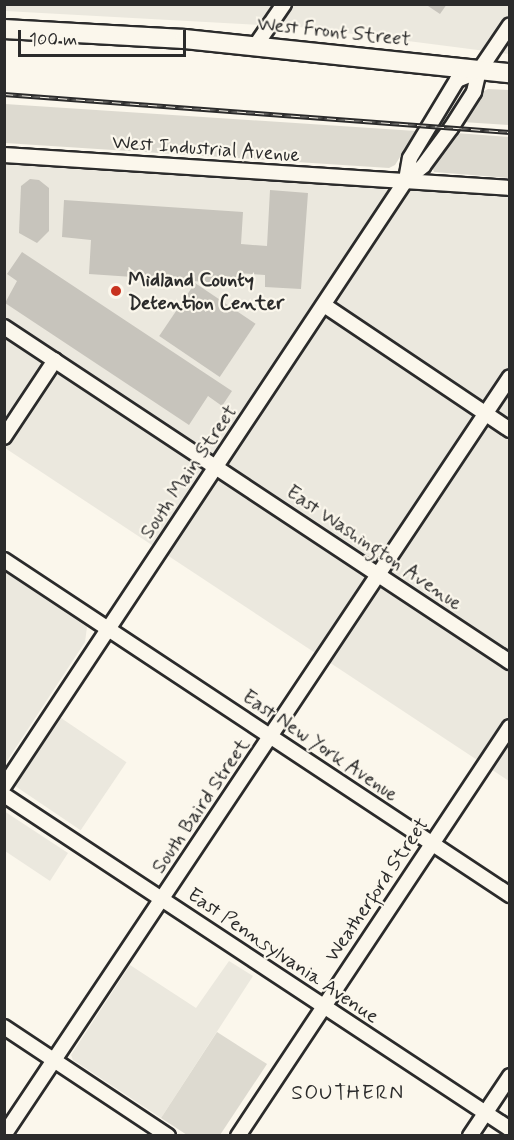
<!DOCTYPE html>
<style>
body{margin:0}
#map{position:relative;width:514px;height:1140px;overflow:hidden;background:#fbf7ec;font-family:Mynerve,sans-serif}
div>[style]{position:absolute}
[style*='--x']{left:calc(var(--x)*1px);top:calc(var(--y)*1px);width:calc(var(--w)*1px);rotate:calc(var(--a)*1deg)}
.built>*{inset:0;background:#ebe8de;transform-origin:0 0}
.green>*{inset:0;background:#dddad0}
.building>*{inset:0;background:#c7c4bc;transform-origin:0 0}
.roads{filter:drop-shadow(2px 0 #2b2b2b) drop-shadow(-2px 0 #2b2b2b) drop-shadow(0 2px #2b2b2b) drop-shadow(0 -2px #2b2b2b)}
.minor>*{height:14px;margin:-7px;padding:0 7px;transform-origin:7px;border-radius:7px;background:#fbf7ec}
.major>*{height:18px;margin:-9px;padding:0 9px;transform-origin:9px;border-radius:9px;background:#fbf7ec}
.rail>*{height:5px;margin-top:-2.5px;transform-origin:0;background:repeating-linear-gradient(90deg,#fbf7ec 0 9px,#2b2b2b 0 18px);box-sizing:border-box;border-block:2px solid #2b2b2b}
.dots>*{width:16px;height:16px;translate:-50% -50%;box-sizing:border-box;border:3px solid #fbf7ec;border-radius:50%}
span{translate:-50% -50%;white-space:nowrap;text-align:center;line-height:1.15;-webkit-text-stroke:4.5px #fbf7ec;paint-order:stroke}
.street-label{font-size:20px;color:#2b2b2b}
.poi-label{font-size:20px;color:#2b2b2b;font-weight:700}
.left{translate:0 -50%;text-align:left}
.neighbourhood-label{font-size:21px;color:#2b2b2b;letter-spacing:1.5px}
.frame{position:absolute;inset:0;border:6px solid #2b2b2b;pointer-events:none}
.scale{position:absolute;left:18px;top:30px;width:168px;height:27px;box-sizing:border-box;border:3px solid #2b2b2b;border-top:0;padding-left:8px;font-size:18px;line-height:21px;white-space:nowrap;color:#2b2b2b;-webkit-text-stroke:4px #fbf7ec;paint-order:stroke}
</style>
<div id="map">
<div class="built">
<div style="clip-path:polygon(4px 5px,509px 5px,509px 54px,299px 27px,5px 11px)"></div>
<div style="clip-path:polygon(4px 152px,509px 186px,509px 781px,5px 448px)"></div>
<div style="clip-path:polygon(5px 572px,87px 627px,85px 642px,5px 764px)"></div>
<div style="left:61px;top:718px;width:79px;height:82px;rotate:34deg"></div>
<div style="clip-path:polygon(4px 811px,68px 853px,50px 881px,5px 851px)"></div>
<div style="clip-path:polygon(229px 961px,253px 976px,161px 1118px,73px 1060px,71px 1055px,130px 965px,196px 1008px)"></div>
</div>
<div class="green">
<div style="clip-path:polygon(488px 89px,509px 90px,509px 125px,462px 122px,482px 92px)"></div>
<div style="clip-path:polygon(4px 104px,5px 104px,416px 131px,395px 165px,389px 168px,5px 143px)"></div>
<div style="clip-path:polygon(456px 133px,509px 137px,509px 178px,434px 172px,432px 166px)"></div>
<div style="clip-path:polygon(217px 1032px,267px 1064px,220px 1135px,187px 1135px,161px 1118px)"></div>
</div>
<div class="building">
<div style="clip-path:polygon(425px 4px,447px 4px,440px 14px)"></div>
<div style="clip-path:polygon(30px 179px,39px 180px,49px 188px,49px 231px,37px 243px,19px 233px,21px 186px)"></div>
<div style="clip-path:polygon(270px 190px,308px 193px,301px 289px,265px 287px,265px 275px,237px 273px,236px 284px,89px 274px,91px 240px,62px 237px,64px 200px,243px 212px,241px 244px,267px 246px)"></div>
<div style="clip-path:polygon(22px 252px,232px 391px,222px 406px,208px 396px,189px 425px,5px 303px,17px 281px,7px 274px)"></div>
<div style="left:195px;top:283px;width:73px;height:64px;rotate:34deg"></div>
</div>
<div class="roads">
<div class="minor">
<div style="--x:256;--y:45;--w:50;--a:-55.7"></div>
<div style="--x:4;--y:155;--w:507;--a:3.73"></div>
<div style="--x:406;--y:180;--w:22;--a:-80"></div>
<div style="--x:410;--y:158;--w:91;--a:-58.9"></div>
<div style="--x:457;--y:80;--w:24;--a:-22"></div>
<div style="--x:324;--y:305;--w:224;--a:33.9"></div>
<div style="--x:4;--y:327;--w:607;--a:33.51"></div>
<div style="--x:4;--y:437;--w:92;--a:-56.5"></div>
<div style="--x:4;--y:560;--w:607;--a:33.51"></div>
<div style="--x:4;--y:786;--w:727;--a:-56.44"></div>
<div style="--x:406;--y:180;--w:22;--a:-39"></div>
<div style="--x:423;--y:166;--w:47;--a:-53.6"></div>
<div style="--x:451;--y:128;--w:43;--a:-57.4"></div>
<div style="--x:474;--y:92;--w:22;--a:-77"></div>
<div style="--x:479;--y:71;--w:55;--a:-56"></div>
<div style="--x:4;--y:795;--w:606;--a:33.43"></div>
<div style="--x:4;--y:1027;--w:197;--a:33.6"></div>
<div style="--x:4;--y:1135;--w:911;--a:-56.28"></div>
<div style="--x:238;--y:1136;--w:491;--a:-56.4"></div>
<div style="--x:470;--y:1136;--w:72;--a:-56.3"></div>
</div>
<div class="major">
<div style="--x:4;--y:29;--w:180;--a:3.2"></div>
<div style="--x:184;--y:39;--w:328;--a:6"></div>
</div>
</div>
<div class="rail">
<div style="--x:4;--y:94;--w:507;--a:4.29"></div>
</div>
<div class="dots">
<div style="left:116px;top:291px;background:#c8321e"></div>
</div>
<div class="street-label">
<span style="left:334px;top:32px;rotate:6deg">West Front Street</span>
<span style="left:206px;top:149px;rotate:4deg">West Industrial Avenue</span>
<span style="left:189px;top:472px;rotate:-56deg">South Main Street</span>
<span style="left:374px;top:548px;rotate:34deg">East Washington Avenue</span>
<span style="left:320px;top:746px;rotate:34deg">East New York Avenue</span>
<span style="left:201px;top:806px;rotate:-56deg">South Baird Street</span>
<span style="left:377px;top:890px;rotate:-56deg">Weatherford Street</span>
<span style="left:283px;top:956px;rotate:34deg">East Pennsylvania Avenue</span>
</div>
<div class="poi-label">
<span class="left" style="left:128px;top:292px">Midland County<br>Detention Center</span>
</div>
<div class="neighbourhood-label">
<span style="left:348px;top:1093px">SOUTHERN</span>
</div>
<div class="frame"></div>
<div class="scale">100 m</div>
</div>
